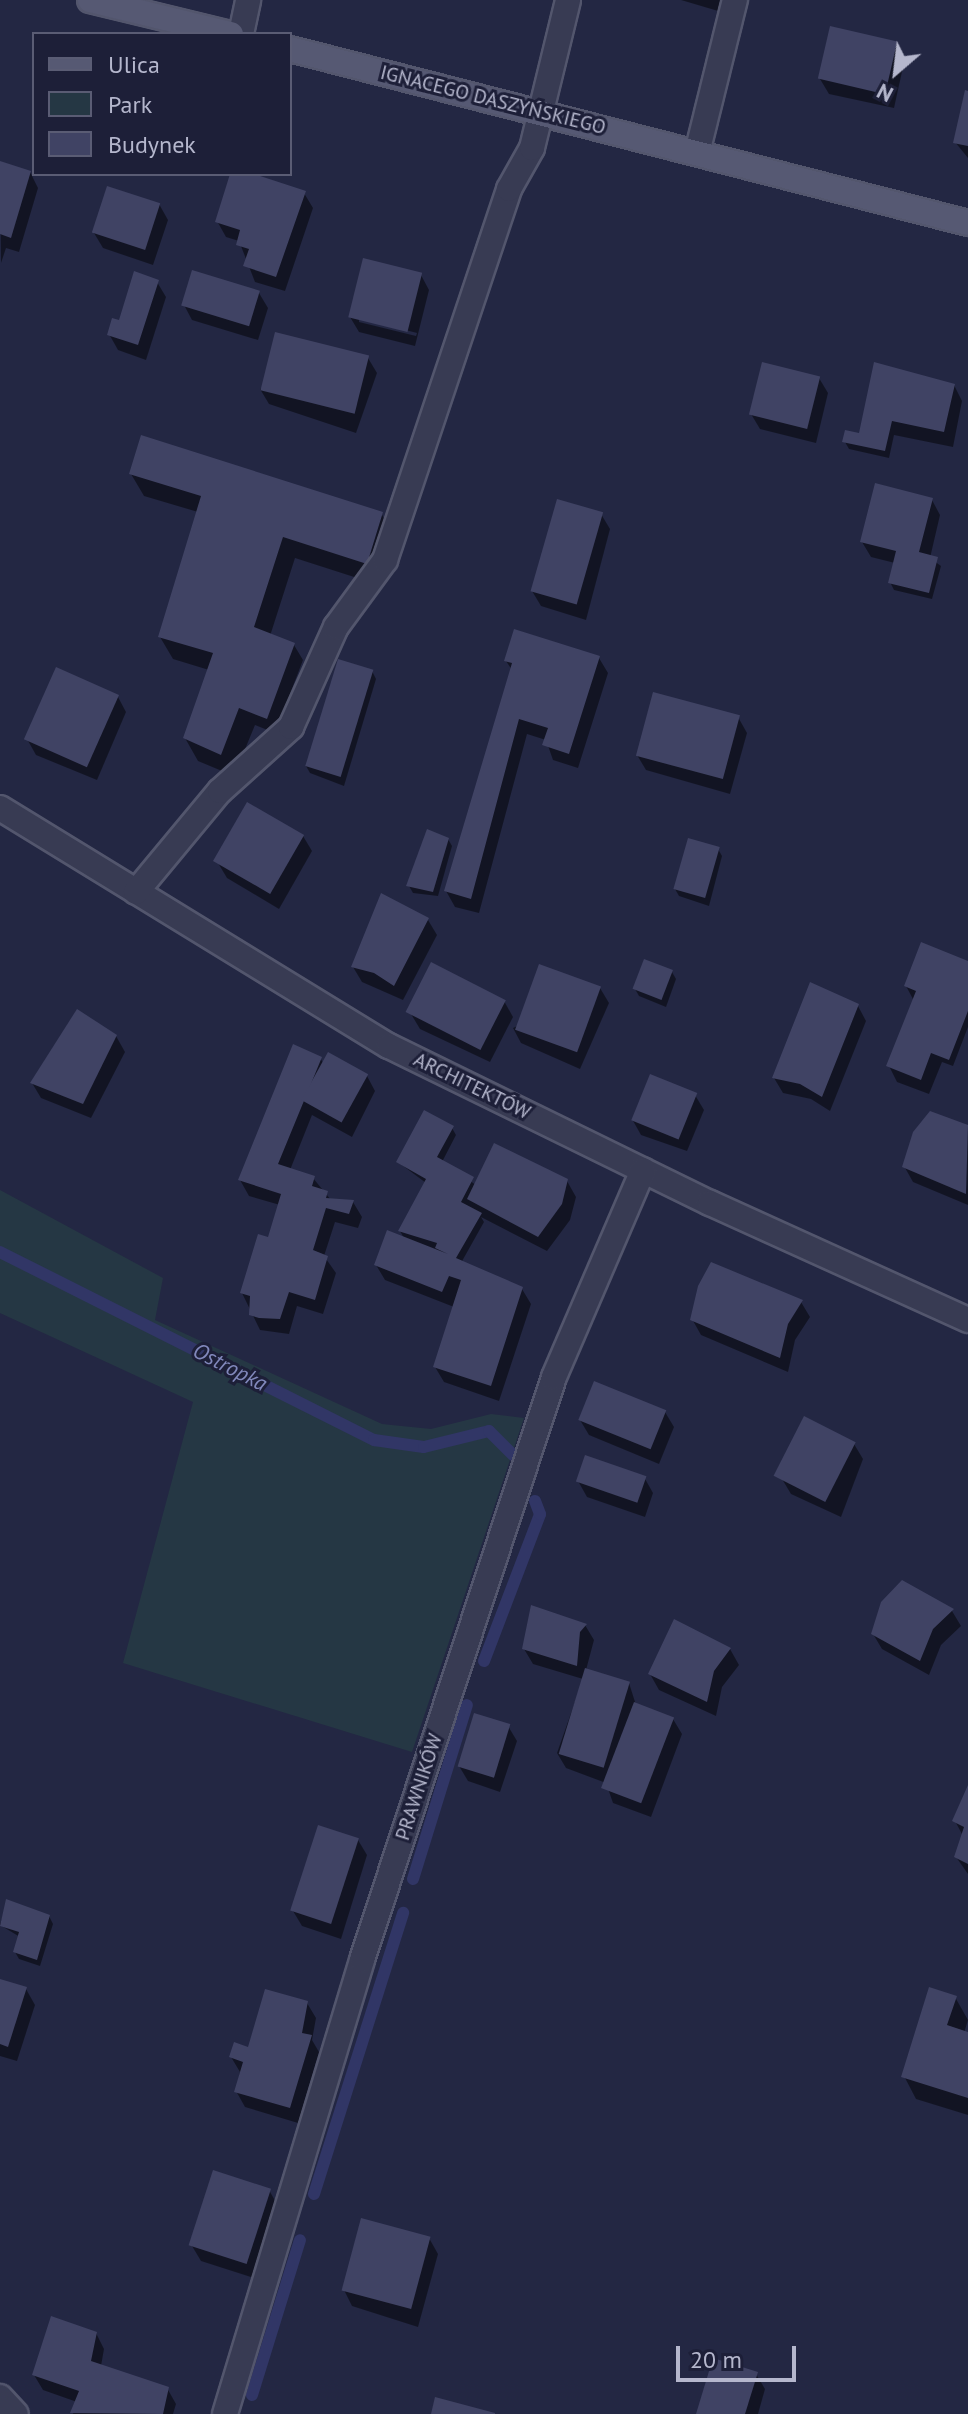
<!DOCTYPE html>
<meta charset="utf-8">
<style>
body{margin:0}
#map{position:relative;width:968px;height:2414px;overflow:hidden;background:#232743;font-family:"PT Sans",sans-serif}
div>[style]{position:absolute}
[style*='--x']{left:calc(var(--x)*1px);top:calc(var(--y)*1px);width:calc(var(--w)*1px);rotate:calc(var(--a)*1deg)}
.green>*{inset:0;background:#253744}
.shadow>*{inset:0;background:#0007}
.stream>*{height:12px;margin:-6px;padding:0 6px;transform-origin:6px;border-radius:6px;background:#313666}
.building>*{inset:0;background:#404364;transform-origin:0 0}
.roads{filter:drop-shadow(2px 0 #53566d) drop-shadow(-2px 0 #53566d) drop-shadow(0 2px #53566d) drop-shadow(0 -2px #53566d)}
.minor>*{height:24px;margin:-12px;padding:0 12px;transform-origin:12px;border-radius:12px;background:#383b53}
.major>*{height:24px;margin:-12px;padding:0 12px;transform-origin:12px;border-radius:12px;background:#565973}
span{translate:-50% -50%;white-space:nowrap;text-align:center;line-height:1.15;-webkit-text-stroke:6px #1d1f38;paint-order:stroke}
.street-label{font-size:20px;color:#b5b7cd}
.water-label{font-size:22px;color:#8188bb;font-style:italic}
.legend{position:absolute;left:32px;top:32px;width:260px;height:144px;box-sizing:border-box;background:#1d1f38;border:2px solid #5a5c74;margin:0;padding:10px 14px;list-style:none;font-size:24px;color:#b5b7cd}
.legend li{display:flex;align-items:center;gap:16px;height:40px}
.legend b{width:40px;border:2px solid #5a5c74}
.north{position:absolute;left:856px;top:32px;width:80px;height:80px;-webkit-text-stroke:6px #1d1f38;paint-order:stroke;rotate:208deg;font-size:22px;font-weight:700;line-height:32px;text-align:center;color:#b5b7cd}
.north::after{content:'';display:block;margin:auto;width:28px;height:36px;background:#b5b7cd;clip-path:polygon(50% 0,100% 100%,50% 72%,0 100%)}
.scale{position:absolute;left:676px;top:2346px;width:120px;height:36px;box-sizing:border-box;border:4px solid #b5b7cd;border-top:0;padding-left:10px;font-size:24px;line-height:28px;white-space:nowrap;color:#b5b7cd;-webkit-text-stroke:6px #1d1f38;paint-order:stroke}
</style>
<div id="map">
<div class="green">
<div style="clip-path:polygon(0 1190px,163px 1278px,155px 1320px,382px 1424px,431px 1429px,491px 1414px,524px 1418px,412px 1752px,123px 1663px,193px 1402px,0 1313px)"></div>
</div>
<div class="shadow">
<div style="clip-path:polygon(681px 0,739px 0,735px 16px)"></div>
<div style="clip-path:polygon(896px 43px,905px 58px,894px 108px,829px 94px,820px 79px)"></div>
<div style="clip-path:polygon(968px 93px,968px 158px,955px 142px)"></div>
<div style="clip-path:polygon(0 163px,30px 172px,38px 188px,19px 252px,6px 248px,1px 263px)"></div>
<div style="clip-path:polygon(232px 174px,304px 193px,313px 208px,285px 291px,255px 282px,239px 241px,226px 237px,217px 221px)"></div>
<div style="clip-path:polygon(159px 204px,168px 220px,153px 265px,103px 248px,94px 233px)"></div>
<div style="clip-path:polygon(evenodd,421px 275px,429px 290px,415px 346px,359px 332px,350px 317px,421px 275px,359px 318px,417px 333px,416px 336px,359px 322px,359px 318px)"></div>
<div style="clip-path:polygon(157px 282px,166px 297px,146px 360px,118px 350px,109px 334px)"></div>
<div style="clip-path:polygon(259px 293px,268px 308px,258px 340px,192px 320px,184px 305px)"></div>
<div style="clip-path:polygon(368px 358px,377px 373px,356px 433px,269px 404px,260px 389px)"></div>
<div style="clip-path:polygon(819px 378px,828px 393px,816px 443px,760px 429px,751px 414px)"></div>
<div style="clip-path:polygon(954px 385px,962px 401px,953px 447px,894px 435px,889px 458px,849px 449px,845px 442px)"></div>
<div style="clip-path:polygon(131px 474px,381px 513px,394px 536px,379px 585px,295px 558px,270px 636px,294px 645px,303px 660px,275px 733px,255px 725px,234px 776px,198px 761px,185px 738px,209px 670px,173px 659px,160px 637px,198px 512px,144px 496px)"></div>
<div style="clip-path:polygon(932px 500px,940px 515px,930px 558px,941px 566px,932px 599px,894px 590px,890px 582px,895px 563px,871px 557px,862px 542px)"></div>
<div style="clip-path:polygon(601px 514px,610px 529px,586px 620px,541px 606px,532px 591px)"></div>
<div style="clip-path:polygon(599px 658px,608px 673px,578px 768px,553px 760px,546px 740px,527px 734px,479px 913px,455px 907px,446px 891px,512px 670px,506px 661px)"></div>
<div style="clip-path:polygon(372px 671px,376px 679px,344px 786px,310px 773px,306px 766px)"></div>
<div style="clip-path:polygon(118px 697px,126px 712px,97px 780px,36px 755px,27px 739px)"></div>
<div style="clip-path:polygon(738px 717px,747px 733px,730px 794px,646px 770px,637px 755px)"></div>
<div style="clip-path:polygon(303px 836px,312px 851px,279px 909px,227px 878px,218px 863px)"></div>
<div style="clip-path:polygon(448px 839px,452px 846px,438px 896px,413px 893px,409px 886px)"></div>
<div style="clip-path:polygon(718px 849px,722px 856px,709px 906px,679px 896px,675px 889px)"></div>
<div style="clip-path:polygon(428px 920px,437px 935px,403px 1000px,362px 982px,353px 967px)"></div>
<div style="clip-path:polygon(968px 966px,968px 1027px,953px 1066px,942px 1062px,929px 1094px,897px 1082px,889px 1066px,914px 1001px,906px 986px)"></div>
<div style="clip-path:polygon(672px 972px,676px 979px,666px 1007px,639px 996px,635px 989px)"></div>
<div style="clip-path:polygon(600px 988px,609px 1003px,580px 1069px,521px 1043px,513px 1028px)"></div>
<div style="clip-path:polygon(504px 1001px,513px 1017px,490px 1062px,420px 1029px,411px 1014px)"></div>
<div style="clip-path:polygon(858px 1006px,866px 1021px,830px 1111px,811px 1099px,783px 1093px,774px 1078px)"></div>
<div style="clip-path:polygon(116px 1036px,125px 1052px,91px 1118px,41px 1098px,32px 1083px)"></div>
<div style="clip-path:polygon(320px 1058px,324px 1064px,367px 1076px,375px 1091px,352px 1137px,312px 1115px,290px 1170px,313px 1178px,331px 1200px,353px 1202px,362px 1217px,358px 1228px,335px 1222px,324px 1256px,336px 1273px,323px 1314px,297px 1306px,289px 1334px,260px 1330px,242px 1293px,269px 1240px,280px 1205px,249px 1196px,240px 1180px)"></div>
<div style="clip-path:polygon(695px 1095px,704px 1110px,687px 1151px,641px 1135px,632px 1119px)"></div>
<div style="clip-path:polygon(931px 1113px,968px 1127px,968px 1205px,913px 1182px,904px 1166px)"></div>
<div style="clip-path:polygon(452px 1128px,456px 1135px,442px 1162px,476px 1185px,567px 1181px,576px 1197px,570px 1220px,547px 1251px,481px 1217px,484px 1222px,461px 1263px,522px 1289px,531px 1304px,499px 1401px,444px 1382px,435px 1367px,454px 1307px,385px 1280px,376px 1265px,405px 1240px,400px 1231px,426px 1183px,398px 1162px)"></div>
<div style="clip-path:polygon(801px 1302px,810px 1317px,795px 1340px,788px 1372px,701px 1335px,692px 1319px)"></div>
<div style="clip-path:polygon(665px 1412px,674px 1427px,659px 1464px,589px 1435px,580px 1420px)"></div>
<div style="clip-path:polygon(854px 1444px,863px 1459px,841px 1517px,791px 1494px,782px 1479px)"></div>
<div style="clip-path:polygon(644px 1477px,653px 1493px,645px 1517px,587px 1497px,578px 1481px)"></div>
<div style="clip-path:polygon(903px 1583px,952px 1611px,961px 1626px,941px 1645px,929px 1675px,882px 1649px,873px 1634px)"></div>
<div style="clip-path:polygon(674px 1621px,730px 1649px,739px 1665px,722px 1687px,716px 1716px,659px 1690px,650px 1674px)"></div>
<div style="clip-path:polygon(585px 1625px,594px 1640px,586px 1670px,629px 1683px,636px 1705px,673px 1719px,682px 1734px,651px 1817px,613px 1803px,606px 1783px,566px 1768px,557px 1753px,583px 1679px,533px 1664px,524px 1649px)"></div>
<div style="clip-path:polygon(508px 1726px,517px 1741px,500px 1792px,468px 1781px,459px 1766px)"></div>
<div style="clip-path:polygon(968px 1790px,968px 1874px,956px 1857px,963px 1836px,955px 1821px)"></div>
<div style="clip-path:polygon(358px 1840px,367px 1855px,341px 1939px,302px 1926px,293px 1911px)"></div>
<div style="clip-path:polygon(7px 1902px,49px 1916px,53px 1924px,40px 1966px,19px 1959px,15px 1952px,20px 1937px,0 1925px)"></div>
<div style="clip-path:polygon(0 1981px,26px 1989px,35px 2005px,17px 2061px,0 2056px)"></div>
<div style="clip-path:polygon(955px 1997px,968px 2020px,964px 2033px,968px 2034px,968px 2115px,916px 2099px,904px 2076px)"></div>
<div style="clip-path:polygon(307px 2003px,316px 2018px,312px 2040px,319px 2052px,298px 2123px,245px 2107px,236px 2091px,240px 2072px,231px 2057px,249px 2049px)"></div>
<div style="clip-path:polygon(269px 2190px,278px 2206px,254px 2278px,201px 2261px,192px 2246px)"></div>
<div style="clip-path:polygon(429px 2238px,438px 2254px,418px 2327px,352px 2306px,344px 2290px)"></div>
<div style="clip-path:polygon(96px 2333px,104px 2349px,101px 2366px,167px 2388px,176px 2404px,173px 2414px,73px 2414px,77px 2402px,43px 2390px,34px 2375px)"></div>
<div style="clip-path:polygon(756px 2374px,765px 2389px,758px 2414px,698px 2414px)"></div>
</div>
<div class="stream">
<div style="--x:0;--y:1252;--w:419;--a:26.7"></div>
<div style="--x:374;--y:1440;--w:50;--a:8"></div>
<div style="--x:424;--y:1447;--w:67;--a:-13.8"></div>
<div style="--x:489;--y:1431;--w:34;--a:45"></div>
<div style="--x:484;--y:1661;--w:157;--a:-69.1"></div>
<div style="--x:540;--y:1514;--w:14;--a:-111"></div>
<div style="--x:413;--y:1879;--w:182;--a:-72.8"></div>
<div style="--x:314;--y:2194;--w:295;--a:-72.4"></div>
<div style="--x:252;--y:2395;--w:162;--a:-72.8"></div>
</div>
<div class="building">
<div style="left:830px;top:26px;width:69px;height:54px;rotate:13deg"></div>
<div style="clip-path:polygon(965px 90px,968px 91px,968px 146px,953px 143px)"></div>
<div style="clip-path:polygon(0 161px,31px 171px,11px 238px,0 234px)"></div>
<div style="clip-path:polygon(230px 174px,254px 174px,306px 191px,276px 277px,243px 266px,249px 249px,236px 245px,240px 230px,215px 222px)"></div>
<div style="left:107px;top:186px;width:56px;height:49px;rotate:18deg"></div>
<div style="left:363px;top:258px;width:61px;height:61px;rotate:14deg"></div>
<div style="left:192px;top:270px;width:71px;height:37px;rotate:17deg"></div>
<div style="clip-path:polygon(134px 271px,159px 280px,138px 345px,107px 335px,112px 318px,119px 320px)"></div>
<div style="left:275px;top:332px;width:97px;height:60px;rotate:14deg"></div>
<div style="left:762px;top:362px;width:60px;height:54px;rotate:14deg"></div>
<div style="clip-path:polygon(874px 362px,955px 384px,944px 432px,892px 421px,885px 451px,842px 442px,845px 430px,859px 433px)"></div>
<div style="clip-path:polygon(141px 435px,383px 512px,367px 564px,283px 537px,254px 627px,295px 643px,267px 719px,239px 708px,221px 755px,183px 738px,213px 653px,158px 637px,201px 496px,129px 474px)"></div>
<div style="clip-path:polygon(875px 483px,933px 498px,919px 552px,938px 557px,929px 593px,888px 583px,896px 551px,860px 542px)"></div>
<div style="left:557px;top:499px;width:48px;height:96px;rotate:16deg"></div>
<div style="clip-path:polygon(514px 629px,600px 656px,569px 754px,542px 745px,548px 728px,519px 719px,471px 899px,444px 891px,512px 663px,504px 661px)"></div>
<div style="left:338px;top:659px;width:37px;height:112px;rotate:17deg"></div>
<div style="left:56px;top:667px;width:69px;height:79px;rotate:24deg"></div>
<div style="left:653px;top:692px;width:90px;height:66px;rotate:15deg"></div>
<div style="left:247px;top:802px;width:66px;height:68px;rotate:30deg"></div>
<div style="clip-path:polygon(427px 829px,449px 838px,433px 892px,406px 886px)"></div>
<div style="left:688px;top:838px;width:33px;height:53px;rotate:16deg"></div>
<div style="clip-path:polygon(381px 893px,429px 918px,394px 986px,374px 973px,351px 967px)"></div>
<div style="clip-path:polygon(921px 942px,968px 961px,968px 1011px,949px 1060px,931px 1053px,921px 1080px,886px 1066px,916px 991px,904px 986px)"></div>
<div style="left:644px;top:959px;width:31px;height:32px;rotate:21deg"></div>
<div style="left:431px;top:962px;width:84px;height:56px;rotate:27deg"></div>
<div style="left:539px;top:964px;width:66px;height:70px;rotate:20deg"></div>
<div style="clip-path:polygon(810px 982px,859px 1004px,822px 1097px,800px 1084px,772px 1078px)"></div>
<div style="clip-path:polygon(77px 1009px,117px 1035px,83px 1104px,30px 1083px)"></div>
<div style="clip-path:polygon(293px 1044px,322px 1057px,278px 1164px,315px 1176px,312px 1186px,328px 1191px,326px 1198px,354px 1200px,349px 1214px,326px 1208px,313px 1250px,328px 1256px,315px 1300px,289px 1292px,280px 1319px,259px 1318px,249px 1315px,250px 1296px,240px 1293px,258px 1234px,268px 1237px,281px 1194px,238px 1180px)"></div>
<div style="left:328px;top:1052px;width:46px;height:55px;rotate:29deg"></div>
<div style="left:650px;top:1074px;width:51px;height:50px;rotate:22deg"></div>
<div style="clip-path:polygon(424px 1110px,454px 1126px,437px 1157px,474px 1177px,461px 1202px,482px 1213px,456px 1258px,523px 1287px,491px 1386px,433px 1367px,461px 1280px,449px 1276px,442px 1292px,374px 1265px,387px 1230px,448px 1254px,435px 1248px,437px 1243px,398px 1231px,426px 1179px,396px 1162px)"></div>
<div style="clip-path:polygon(930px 1111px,968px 1125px,966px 1194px,902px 1167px,913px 1132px)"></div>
<div style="clip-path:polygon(494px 1143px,568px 1179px,562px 1204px,538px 1237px,467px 1199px)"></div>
<div style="clip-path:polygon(711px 1262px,803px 1300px,788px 1324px,780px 1358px,690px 1320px,698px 1286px)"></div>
<div style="left:594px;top:1381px;width:78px;height:42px;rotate:22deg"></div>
<div style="left:804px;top:1416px;width:58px;height:67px;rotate:27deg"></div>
<div style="left:585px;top:1455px;width:65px;height:28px;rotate:19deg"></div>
<div style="clip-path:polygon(902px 1580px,954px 1609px,933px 1629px,920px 1661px,871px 1634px,881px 1602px)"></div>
<div style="clip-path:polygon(531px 1605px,587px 1624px,580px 1632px,577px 1666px,522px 1649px)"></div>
<div style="clip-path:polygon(674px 1619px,731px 1648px,714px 1671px,707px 1702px,648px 1674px)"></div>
<div style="left:585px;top:1668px;width:47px;height:90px;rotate:17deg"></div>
<div style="left:634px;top:1702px;width:43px;height:92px;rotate:21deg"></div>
<div style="left:474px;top:1713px;width:38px;height:56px;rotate:17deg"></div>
<div style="clip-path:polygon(968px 1785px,968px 1864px,954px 1857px,964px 1827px,952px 1821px)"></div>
<div style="left:318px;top:1825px;width:43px;height:90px;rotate:18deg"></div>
<div style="clip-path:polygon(6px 1899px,50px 1915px,37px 1960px,13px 1952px,19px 1932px,0 1926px)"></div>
<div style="clip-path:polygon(0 1979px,27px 1987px,8px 2047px,0 2044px)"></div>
<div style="clip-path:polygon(929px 1987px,957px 1996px,947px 2025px,968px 2032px,968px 2098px,901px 2077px)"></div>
<div style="clip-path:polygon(265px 1989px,308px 2001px,302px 2033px,312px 2035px,290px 2108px,234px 2092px,243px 2062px,229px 2057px,234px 2042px,248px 2047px)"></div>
<div style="left:213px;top:2170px;width:61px;height:79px;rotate:18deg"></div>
<div style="left:361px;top:2218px;width:72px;height:75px;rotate:15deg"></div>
<div style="clip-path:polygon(51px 2316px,97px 2332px,91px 2361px,169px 2387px,163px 2414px,70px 2413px,79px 2391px,32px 2375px)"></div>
<div style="clip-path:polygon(713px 2358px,758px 2372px,745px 2414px,696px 2414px)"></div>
<div style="clip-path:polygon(435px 2397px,495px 2413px,495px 2414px,431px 2414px)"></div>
</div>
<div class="roads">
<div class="minor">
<div style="--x:241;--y:34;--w:35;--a:-78"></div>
<div style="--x:697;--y:153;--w:158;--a:-76.1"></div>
<div style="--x:0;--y:808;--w:456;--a:31.5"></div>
<div style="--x:389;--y:1046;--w:357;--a:26.1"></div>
<div style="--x:710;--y:1203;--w:283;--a:24.4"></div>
<div style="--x:136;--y:892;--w:131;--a:-50.3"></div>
<div style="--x:220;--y:791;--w:96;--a:-42"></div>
<div style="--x:291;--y:727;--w:110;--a:-65.8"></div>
<div style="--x:336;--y:627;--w:83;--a:-53.8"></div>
<div style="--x:385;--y:560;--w:391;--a:-71.5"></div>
<div style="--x:509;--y:189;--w:47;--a:-60.7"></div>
<div style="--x:532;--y:148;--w:152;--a:-76.3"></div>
<div style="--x:0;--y:2397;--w:23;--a:47"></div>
<div style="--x:225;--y:2414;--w:474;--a:-73.2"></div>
<div style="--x:362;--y:1960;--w:614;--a:-71.77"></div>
<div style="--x:554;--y:1377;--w:225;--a:-66.7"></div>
</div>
<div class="major">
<div style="--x:90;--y:0;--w:145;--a:13.6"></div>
<div style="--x:290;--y:49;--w:700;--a:14.39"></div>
</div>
</div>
<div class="street-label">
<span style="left:493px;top:100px;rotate:14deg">IGNACEGO DASZYŃSKIEGO</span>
<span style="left:472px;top:1086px;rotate:26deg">ARCHITEKTÓW</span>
<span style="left:419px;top:1787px;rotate:-72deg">PRAWNIKÓW</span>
</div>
<div class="water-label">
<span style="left:230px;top:1367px;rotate:27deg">Ostropka</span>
</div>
<ul class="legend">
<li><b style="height:10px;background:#565973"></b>Ulica</li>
<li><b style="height:22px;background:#253744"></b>Park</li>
<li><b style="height:22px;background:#404364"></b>Budynek</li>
</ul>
<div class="north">N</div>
<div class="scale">20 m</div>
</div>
